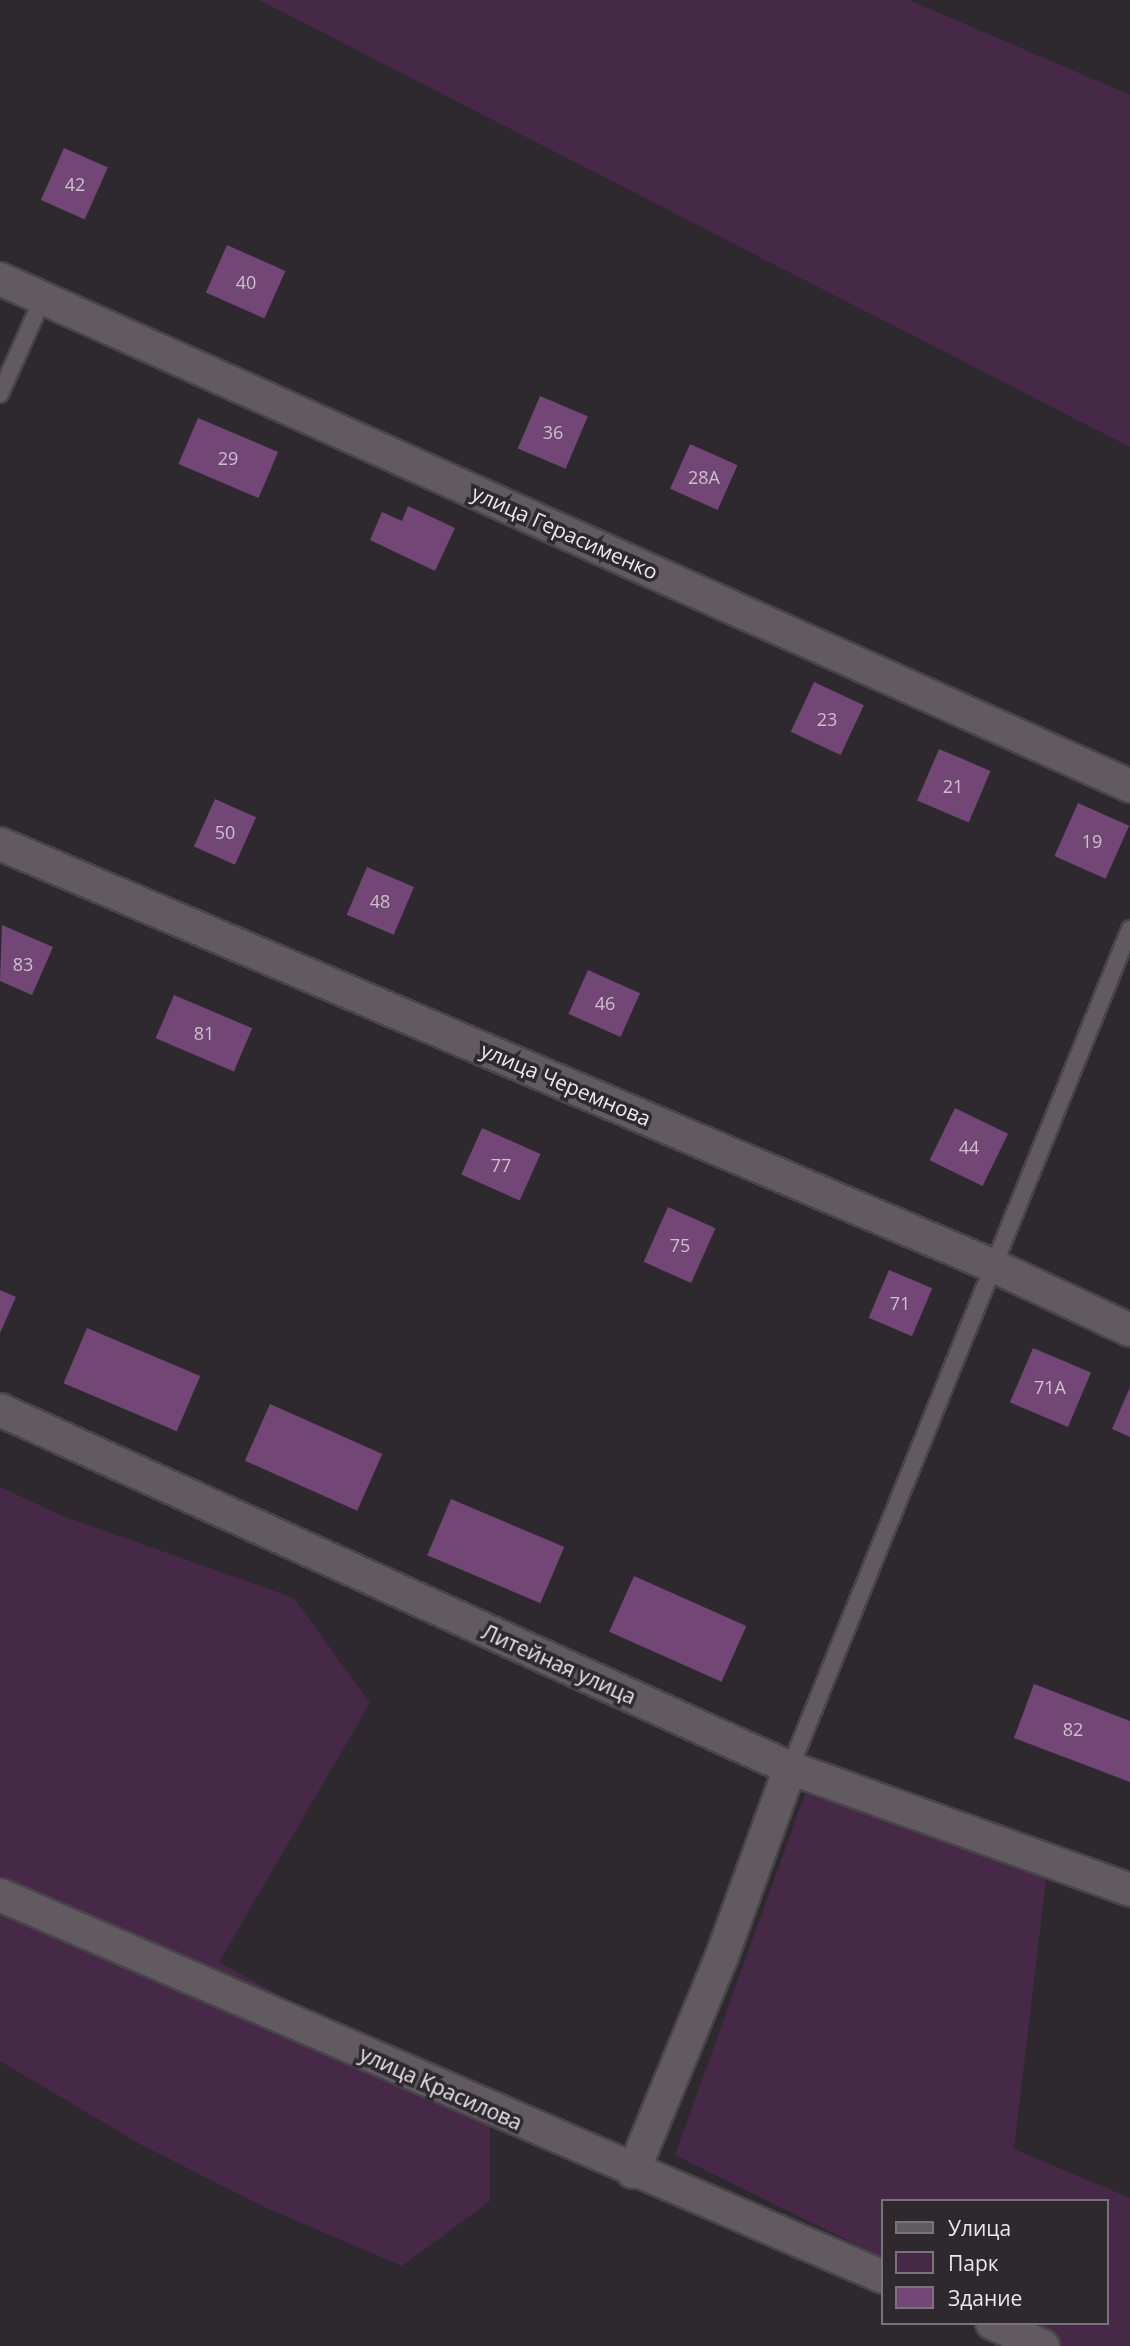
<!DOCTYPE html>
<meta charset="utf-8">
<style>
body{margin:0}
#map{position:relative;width:1130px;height:2346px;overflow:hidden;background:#2e282f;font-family:"Open Sans",sans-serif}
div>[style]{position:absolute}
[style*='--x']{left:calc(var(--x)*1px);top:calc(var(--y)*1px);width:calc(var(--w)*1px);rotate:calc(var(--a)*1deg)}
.green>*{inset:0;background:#452947}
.building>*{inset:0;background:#724776;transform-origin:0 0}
.roads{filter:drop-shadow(2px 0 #49444a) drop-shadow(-2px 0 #49444a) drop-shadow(0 2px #49444a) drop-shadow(0 -2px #49444a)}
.lane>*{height:16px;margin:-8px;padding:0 8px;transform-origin:8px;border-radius:8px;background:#615a61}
.street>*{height:32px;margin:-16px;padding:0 16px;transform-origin:16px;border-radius:16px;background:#615a61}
span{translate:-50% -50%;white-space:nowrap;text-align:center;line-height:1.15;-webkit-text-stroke:7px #2e282f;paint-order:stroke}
.number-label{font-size:18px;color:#cdbfce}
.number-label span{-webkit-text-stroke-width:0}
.street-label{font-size:21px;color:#ebe7eb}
.legend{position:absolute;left:881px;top:2199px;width:228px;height:126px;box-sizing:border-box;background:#2e282f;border:2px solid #7a747a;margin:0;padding:9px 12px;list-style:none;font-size:21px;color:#ebe7eb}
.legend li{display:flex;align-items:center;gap:14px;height:35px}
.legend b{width:35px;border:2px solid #7a747a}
</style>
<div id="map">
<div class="green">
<div style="clip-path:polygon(259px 0,909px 0,1130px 95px,1130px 447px)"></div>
<div style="clip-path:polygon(0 1487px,63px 1516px,294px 1598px,370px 1703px,219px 1962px,490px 2112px,490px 2201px,402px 2266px,262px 2206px,140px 2144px,0 2061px)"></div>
<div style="clip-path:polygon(805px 1794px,1047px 1872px,1014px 2149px,1130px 2198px,1130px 2346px,1059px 2346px,1014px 2323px,1107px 2323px,1107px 2201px,883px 2201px,883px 2258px,675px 2155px)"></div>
</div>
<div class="building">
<div style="left:64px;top:148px;width:48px;height:57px;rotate:24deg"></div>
<div style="left:227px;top:245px;width:64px;height:52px;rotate:24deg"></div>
<div style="left:540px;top:396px;width:52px;height:57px;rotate:23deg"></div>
<div style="left:198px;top:418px;width:87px;height:50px;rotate:23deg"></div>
<div style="left:690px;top:444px;width:52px;height:49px;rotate:24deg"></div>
<div style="clip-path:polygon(408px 506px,455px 528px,435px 571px,370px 540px,382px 512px,402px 521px)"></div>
<div style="left:814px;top:682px;width:55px;height:55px;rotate:25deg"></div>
<div style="left:939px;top:749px;width:56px;height:56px;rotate:23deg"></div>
<div style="left:215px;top:799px;width:45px;height:52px;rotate:24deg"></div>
<div style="left:1078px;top:803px;width:56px;height:58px;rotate:24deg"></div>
<div style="left:367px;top:867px;width:51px;height:52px;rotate:23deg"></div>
<div style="clip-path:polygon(2px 925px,53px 947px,32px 995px,0 981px)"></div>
<div style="left:588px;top:970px;width:57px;height:48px;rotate:24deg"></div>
<div style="left:174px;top:995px;width:85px;height:47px;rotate:23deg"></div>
<div style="left:955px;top:1108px;width:59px;height:58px;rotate:26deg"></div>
<div style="left:482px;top:1128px;width:64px;height:51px;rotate:24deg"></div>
<div style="left:668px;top:1207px;width:52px;height:60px;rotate:24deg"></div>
<div style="left:889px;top:1270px;width:47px;height:52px;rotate:23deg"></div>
<div style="clip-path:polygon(0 1290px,16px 1297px,0 1333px)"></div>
<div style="left:87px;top:1328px;width:123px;height:60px;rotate:23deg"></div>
<div style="left:1033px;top:1348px;width:63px;height:59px;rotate:23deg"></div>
<div style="clip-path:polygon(1130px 1387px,1130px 1437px,1112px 1429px)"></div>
<div style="left:270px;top:1404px;width:123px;height:62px;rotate:24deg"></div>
<div style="left:451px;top:1499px;width:123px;height:61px;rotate:23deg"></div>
<div style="left:634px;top:1576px;width:123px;height:61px;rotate:24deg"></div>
<div style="clip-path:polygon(1034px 1684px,1130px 1721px,1130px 1782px,1014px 1738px)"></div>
</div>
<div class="roads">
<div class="lane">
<div style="--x:0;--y:394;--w:105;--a:-65.9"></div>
<div style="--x:790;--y:1768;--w:905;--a:-67.94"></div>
</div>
<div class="street">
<div style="--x:0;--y:279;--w:1239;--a:24.16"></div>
<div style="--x:0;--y:844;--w:1082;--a:23.01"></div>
<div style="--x:996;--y:1267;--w:148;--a:25.2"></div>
<div style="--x:0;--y:1410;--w:867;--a:24.38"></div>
<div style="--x:790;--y:1768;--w:361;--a:19.7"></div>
<div style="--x:0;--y:1895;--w:962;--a:23.39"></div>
<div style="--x:633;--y:2172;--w:234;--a:-67.6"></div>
<div style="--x:722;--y:1956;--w:200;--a:-70.1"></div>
<div style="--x:992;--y:2323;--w:56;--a:24.3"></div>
</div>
</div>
<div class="number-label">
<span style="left:75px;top:184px">42</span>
<span style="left:246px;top:282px">40</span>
<span style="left:553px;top:432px">36</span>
<span style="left:228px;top:458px">29</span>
<span style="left:704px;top:477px">28А</span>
<span style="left:827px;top:719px">23</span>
<span style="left:953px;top:786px">21</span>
<span style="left:225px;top:832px">50</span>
<span style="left:1092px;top:841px">19</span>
<span style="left:380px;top:901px">48</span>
<span style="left:23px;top:964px">83</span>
<span style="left:605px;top:1003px">46</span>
<span style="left:204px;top:1033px">81</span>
<span style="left:969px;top:1147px">44</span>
<span style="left:501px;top:1165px">77</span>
<span style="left:680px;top:1245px">75</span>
<span style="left:900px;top:1303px">71</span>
<span style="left:1050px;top:1387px">71А</span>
<span style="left:1073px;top:1729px">82</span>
</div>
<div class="street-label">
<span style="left:565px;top:532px;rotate:24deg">улица Герасименко</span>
<span style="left:566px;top:1084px;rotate:23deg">улица Черемнова</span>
<span style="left:559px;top:1664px;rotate:24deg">Литейная улица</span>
<span style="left:441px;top:2088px;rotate:24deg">улица Красилова</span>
</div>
<ul class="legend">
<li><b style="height:9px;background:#615a61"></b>Улица</li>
<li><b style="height:19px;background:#452947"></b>Парк</li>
<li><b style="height:19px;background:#724776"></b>Здание</li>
</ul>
</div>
